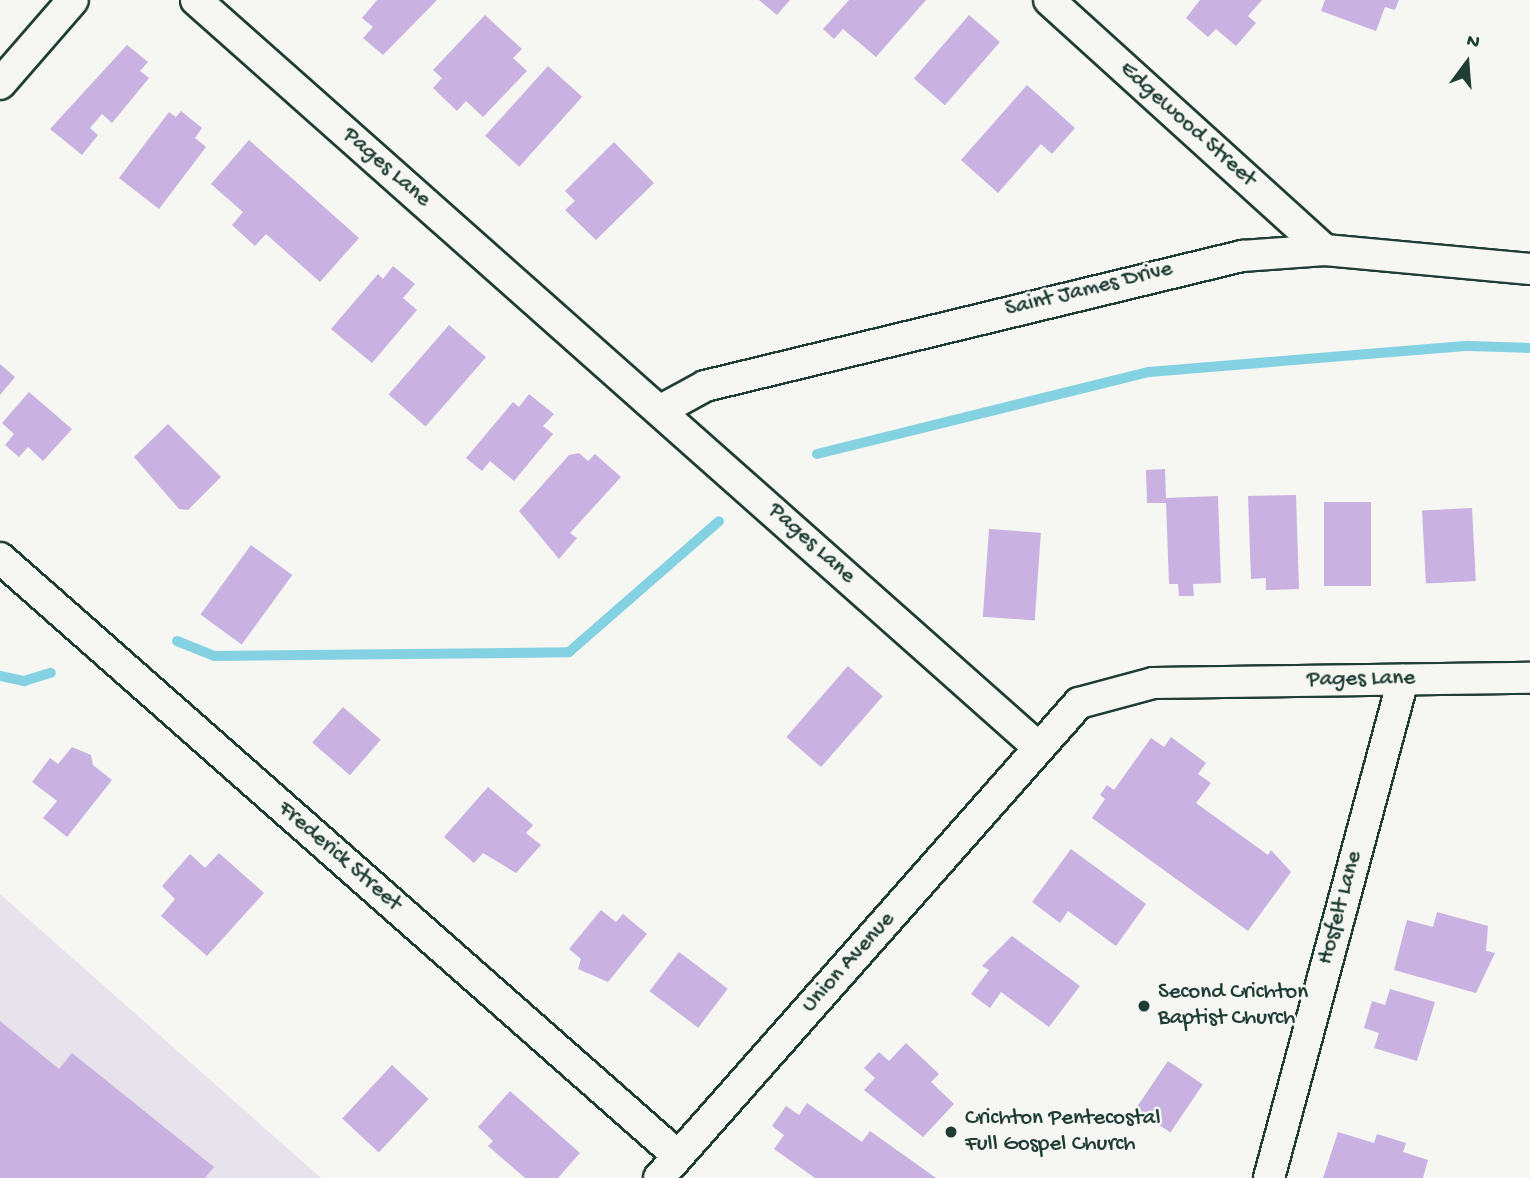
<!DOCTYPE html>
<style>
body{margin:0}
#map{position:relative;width:1530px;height:1178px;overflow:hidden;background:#f6f6f2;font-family:"Gochi Hand",sans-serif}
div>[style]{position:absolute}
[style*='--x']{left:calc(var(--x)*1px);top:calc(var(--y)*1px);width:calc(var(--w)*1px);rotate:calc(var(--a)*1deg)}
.built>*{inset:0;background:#e8e2ed}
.stream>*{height:10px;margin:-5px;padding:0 5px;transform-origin:5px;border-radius:5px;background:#84d2e1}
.building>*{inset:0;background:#c9b2e1;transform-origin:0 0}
.roads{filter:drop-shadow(2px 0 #1f3d34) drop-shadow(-2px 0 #1f3d34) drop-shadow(0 2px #1f3d34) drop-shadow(0 -2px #1f3d34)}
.street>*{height:30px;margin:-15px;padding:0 15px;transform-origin:15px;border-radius:15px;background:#f6f6f2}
.dots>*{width:19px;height:19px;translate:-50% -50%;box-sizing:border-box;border:4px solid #f6f6f2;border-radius:50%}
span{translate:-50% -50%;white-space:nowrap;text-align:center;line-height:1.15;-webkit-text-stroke:5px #f6f6f2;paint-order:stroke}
.street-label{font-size:23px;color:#1f3d34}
.poi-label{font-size:23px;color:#1f3d34}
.left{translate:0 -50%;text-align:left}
.north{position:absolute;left:1432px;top:28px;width:70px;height:70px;-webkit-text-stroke:5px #f6f6f2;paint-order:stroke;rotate:16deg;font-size:19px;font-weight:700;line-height:28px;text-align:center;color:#1f3d34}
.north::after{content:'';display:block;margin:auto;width:24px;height:32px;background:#1f3d34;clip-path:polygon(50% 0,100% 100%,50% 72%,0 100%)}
</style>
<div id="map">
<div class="built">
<div style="clip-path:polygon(0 894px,321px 1178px,0 1178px)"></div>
</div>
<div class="stream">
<div style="--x:817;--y:454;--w:342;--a:-13.9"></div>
<div style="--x:1149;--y:372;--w:320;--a:-4.7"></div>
<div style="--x:1468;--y:346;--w:62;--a:1.8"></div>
<div style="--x:177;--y:641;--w:40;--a:22"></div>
<div style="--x:214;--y:656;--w:355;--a:-0.6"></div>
<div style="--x:569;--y:652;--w:199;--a:-41.1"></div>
<div style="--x:0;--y:676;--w:25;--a:12"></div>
<div style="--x:24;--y:681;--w:28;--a:-17"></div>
</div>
<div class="building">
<div style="clip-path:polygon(377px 0,437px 0,383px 55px,363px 38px,373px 27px,362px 18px)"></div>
<div style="clip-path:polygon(759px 0,790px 0,777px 15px)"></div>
<div style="clip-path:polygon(849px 0,926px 0,876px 57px,843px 29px,834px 39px,823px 29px)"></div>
<div style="clip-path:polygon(1200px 0,1262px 0,1248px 16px,1256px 23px,1236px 46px,1216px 29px,1208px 37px,1186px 18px)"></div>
<div style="clip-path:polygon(1325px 0,1399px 0,1395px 10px,1385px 7px,1376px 31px,1321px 11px)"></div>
<div style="clip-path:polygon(485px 15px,522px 49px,513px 58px,527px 71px,483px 117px,466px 101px,457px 111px,433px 88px,442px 78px,433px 70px)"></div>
<div style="left:969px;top:15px;width:41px;height:84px;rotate:41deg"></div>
<div style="clip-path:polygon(127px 45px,148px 62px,140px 71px,149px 78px,112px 123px,102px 114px,90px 128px,98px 135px,82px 155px,50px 129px)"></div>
<div style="left:548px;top:66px;width:46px;height:94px;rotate:42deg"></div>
<div style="clip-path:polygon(1027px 85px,1075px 128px,1052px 154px,1041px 144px,998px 193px,961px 160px)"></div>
<div style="clip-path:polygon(181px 111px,202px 128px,195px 138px,206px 147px,159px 209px,119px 178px,169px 112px,176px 117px)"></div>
<div style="clip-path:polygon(249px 140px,359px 238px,320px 282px,266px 234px,255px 246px,232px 225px,243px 212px,211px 184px)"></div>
<div style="clip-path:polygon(614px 142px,654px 183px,596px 240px,565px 210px,575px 201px,565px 191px)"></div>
<div style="clip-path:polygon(393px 266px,415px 284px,403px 298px,417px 310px,372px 363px,331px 329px,378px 274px,383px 279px)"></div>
<div style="left:449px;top:325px;width:49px;height:92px;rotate:41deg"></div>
<div style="clip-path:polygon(0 364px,15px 377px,0 395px)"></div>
<div style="clip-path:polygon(29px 392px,72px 429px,43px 461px,28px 447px,19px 457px,5px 445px,14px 434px,2px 423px)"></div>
<div style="clip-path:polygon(529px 394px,554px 414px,543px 426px,553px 434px,514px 481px,490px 461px,482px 471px,466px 458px,513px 402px,519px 407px)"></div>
<div style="clip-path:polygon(168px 424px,221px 477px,188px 510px,179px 509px,134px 457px)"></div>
<div style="clip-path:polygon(579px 453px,588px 461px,595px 454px,621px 477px,570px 533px,577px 538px,559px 559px,519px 511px,569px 455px)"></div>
<div style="clip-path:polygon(1165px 469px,1166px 498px,1218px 496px,1221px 583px,1193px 584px,1194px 596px,1179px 596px,1178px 584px,1169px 584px,1166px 503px,1147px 503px,1146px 470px)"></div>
<div style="clip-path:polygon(1296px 495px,1299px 589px,1266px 590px,1266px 578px,1251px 579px,1248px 496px)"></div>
<div style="left:1324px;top:502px;width:47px;height:84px"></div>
<div style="left:1472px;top:508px;width:73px;height:50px;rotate:87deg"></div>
<div style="left:989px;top:529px;width:52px;height:88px;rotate:4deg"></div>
<div style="left:251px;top:545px;width:51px;height:86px;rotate:36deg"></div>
<div style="left:848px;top:666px;width:46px;height:94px;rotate:41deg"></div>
<div style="left:343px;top:707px;width:50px;height:47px;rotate:41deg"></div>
<div style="clip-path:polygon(1171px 737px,1206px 763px,1198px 774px,1211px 783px,1196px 803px,1268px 855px,1271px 850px,1291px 872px,1248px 931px,1092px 818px,1105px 799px,1100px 795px,1107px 785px,1114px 790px,1151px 738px,1164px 747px)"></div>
<div style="clip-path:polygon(72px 747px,91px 755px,93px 765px,112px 780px,67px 837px,43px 818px,57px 801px,32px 782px,50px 758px,58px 764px)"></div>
<div style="clip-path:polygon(488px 787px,533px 825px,526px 833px,541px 845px,516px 873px,483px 853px,474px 863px,444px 837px)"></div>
<div style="clip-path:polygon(1071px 849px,1146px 904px,1116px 946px,1068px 911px,1060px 923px,1032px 902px)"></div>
<div style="clip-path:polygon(219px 853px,264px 893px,207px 956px,161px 916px,175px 899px,162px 886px,190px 854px,205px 868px)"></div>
<div style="clip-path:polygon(601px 910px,616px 922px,623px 914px,647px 934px,608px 982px,578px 969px,581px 959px,569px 949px)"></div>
<div style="clip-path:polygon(1437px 912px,1488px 926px,1486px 951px,1495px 953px,1476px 993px,1394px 970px,1407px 920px,1433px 927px)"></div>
<div style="clip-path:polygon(1012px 936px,1080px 986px,1049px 1027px,1001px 992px,990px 1008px,971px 994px,989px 970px,982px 966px)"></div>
<div style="left:679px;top:952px;width:61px;height:49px;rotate:37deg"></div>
<div style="clip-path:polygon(1390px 989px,1435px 1002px,1417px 1061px,1374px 1048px,1379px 1033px,1364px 1028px,1372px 1001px,1385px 1005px)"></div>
<div style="clip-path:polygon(0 1021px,59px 1069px,72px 1053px,214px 1167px,205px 1178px,0 1178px)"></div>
<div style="clip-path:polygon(906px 1043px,939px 1074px,931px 1082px,954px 1104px,923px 1137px,864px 1090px,875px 1078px,864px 1068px,879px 1052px,889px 1061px)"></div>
<div style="left:1168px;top:1061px;width:42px;height:58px;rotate:34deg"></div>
<div style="left:392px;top:1065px;width:50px;height:73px;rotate:43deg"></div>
<div style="clip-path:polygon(510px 1091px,580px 1153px,558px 1178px,525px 1178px,488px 1146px,493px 1141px,478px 1127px)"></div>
<div style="clip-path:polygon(807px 1103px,862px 1142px,870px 1131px,936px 1178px,815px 1178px,774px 1149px,784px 1135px,772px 1126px,786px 1106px,799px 1115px)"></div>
<div style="clip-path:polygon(1338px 1132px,1374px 1143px,1377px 1134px,1406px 1143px,1403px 1152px,1428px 1160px,1423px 1178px,1323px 1178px)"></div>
</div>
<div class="roads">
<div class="street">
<div style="--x:196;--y:0;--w:1127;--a:41.58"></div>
<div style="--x:1049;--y:0;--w:372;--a:42.2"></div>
<div style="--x:0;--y:84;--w:111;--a:-49"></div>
<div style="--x:661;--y:410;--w:50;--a:-28.6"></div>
<div style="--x:705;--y:386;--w:553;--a:-13.61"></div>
<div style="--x:1242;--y:256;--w:83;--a:-4.1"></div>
<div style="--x:1325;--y:250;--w:206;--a:5.3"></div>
<div style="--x:0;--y:558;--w:904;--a:41.41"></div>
<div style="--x:659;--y:1178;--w:634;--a:-48.52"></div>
<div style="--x:1079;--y:703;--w:77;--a:-15.1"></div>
<div style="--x:1153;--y:683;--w:377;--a:-0.8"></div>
<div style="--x:1269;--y:1178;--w:516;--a:-74.94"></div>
</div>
</div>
<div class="dots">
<div style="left:1144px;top:1006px;background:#1f3d34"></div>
<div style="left:951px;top:1132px;background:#1f3d34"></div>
</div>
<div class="street-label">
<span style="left:1187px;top:125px;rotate:42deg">Edgewood Street</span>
<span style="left:386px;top:168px;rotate:41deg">Pages Lane</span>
<span style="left:1089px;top:290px;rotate:-14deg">Saint James Drive</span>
<span style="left:811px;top:544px;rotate:42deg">Pages Lane</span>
<span style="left:1361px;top:680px;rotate:-1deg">Pages Lane</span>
<span style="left:339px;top:857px;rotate:41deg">Frederick Street</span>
<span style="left:1341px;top:908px;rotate:-75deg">Hosfelt Lane</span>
<span style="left:849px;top:963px;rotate:-48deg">Union Avenue</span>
</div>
<div class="poi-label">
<span class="left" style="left:1158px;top:1006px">Second Crichton<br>Baptist Church</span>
<span class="left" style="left:965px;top:1132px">Crichton Pentecostal<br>Full Gospel Church</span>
</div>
<div class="north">N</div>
</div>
